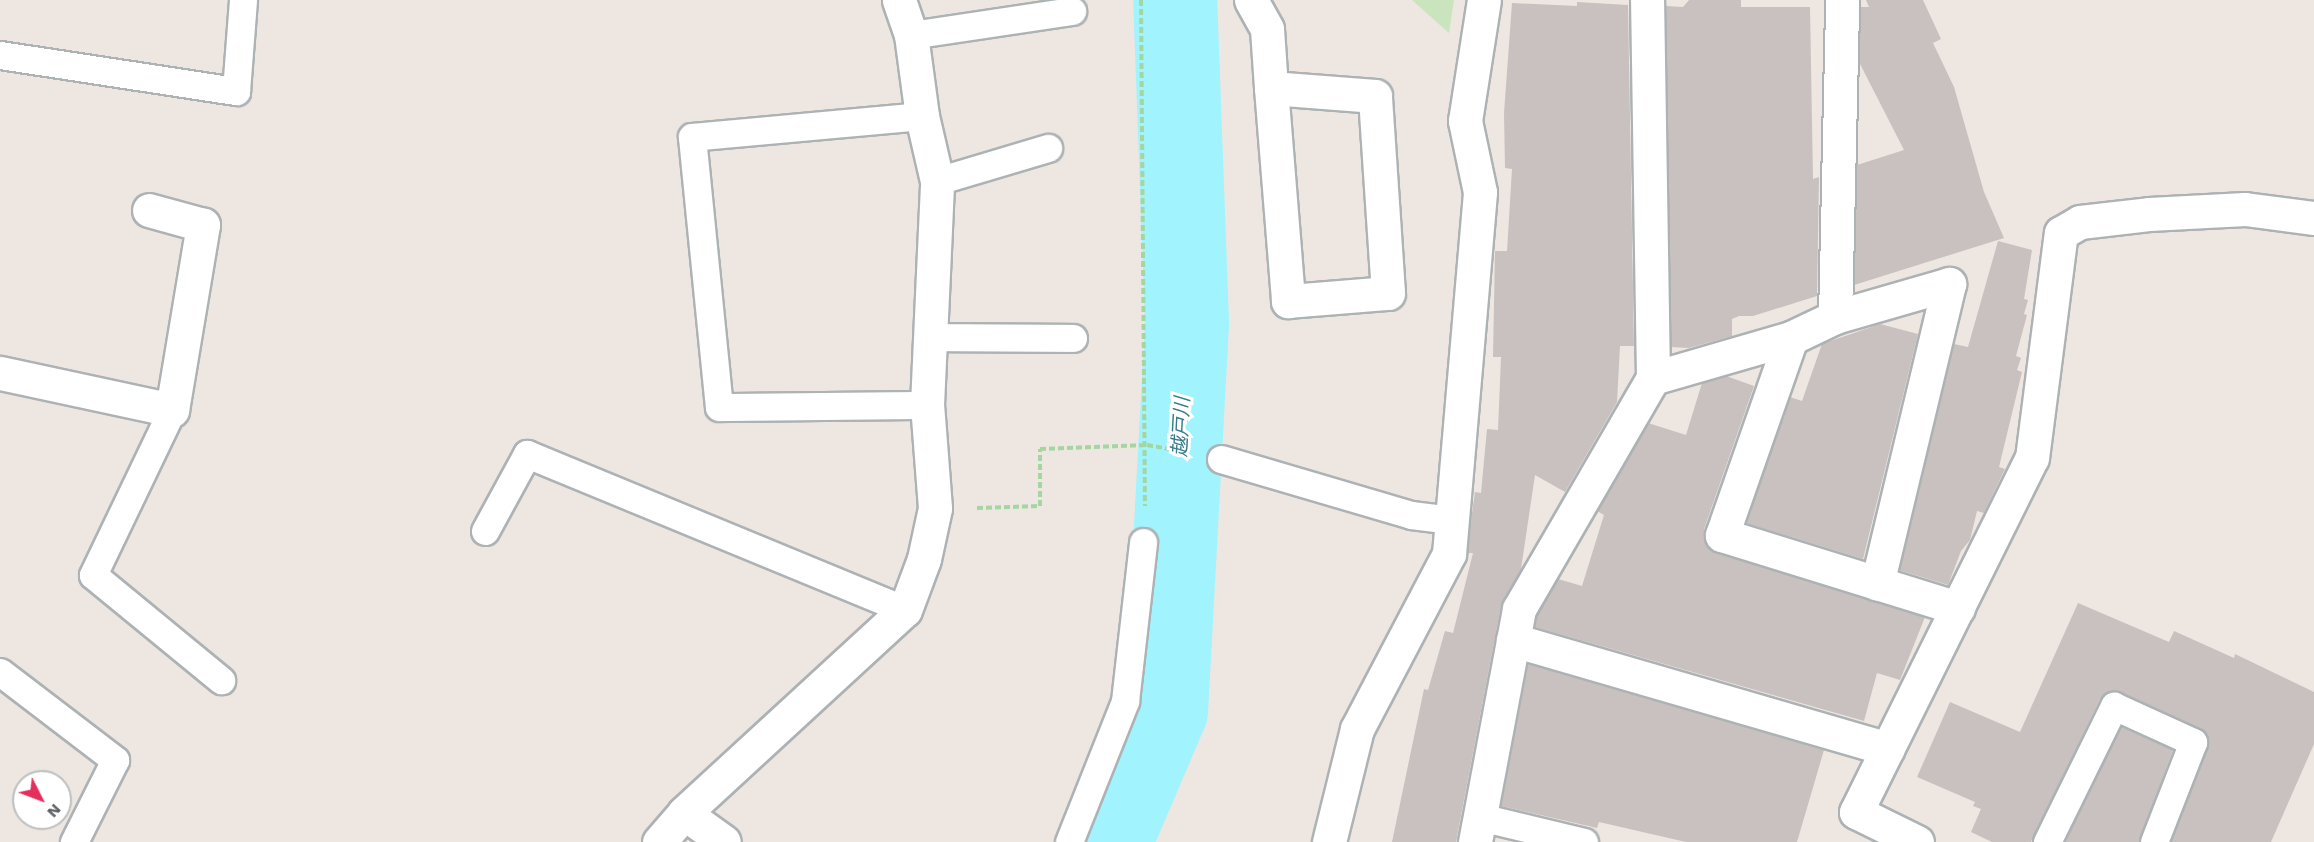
<!DOCTYPE html>
<meta charset="utf-8">
<style>
body{margin:0}
#map{position:relative;width:2314px;height:842px;overflow:hidden;background:#ede6e1;font-family:"Work Sans","Noto Sans JP",sans-serif}
div>[style]{position:absolute}
[style*='--x']{left:calc(var(--x)*1px);top:calc(var(--y)*1px);width:calc(var(--w)*1px);rotate:calc(var(--a)*1deg)}
.green>*{inset:0;background:#cae4be}
.river>*{height:84px;margin:-42px;padding:0 42px;transform-origin:42px;border-radius:42px;background:#a1f3fd}
.building>*{inset:0;background:#c8c1bf}
.path>*{height:4px;margin-top:-2px;transform-origin:0;background:repeating-linear-gradient(90deg,#a4d6a1 0 6px,transparent 0 9px)}
.roads{filter:drop-shadow(2px 0 #adb2b4) drop-shadow(-2px 0 #adb2b4) drop-shadow(0 2px #adb2b4) drop-shadow(0 -2px #adb2b4)}
.service>*{height:27px;margin:-13.5px;padding:0 13.5px;transform-origin:13.5px;border-radius:13.5px;background:#fff}
.minor>*{height:33px;margin:-16.5px;padding:0 16.5px;transform-origin:16.5px;border-radius:16.5px;background:#fff}
span{translate:-50% -50%;white-space:nowrap;text-align:center;line-height:1.15;-webkit-text-stroke:6px #fff;paint-order:stroke}
.water-label{font-size:20px;color:#357b8c;font-style:italic}
.north{position:absolute;left:12px;top:770px;width:60px;height:60px;box-sizing:border-box;background:#fff;border:2px solid #bdbfc0;border-radius:50%;rotate:132deg;font-size:16px;font-weight:700;line-height:24px;text-align:center;color:#5a6062}
.north::after{content:'';display:block;margin:auto;width:21px;height:27px;background:#e52e5b;clip-path:polygon(50% 0,100% 100%,50% 72%,0 100%)}
</style>
<div id="map">
<div class="green">
<div style="clip-path:polygon(1412px 0,1454px 0,1449px 33px)"></div>
</div>
<div class="river">
<div style="--x:1110;--y:842;--w:142;--a:-66.9"></div>
<div style="--x:1166;--y:711;--w:389;--a:-86.9"></div>
<div style="--x:1187;--y:323;--w:323;--a:-92.1"></div>
</div>
<div class="building">
<div style="clip-path:polygon(1689px 0,1741px 0,1741px 7px,1810px 7px,1813px 179px,1819px 177px,1817px 296px,1753px 316px,1739px 316px,1732px 319px,1732px 336px,1689px 348px,1671px 347px,1666px 6px,1683px 7px)"></div>
<div style="clip-path:polygon(1866px 0,1923px 0,1941px 39px,1933px 43px,1954px 87px,1984px 192px,2004px 238px,1854px 285px,1857px 165px,1904px 150px,1859px 62px,1861px 7px,1869px 7px)"></div>
<div style="clip-path:polygon(1577px 2px,1628px 5px,1634px 346px,1620px 346px,1617px 402px,1565px 492px,1535px 475px,1521px 569px,1501px 606px,1456px 842px,1392px 842px,1424px 689px,1428px 690px,1445px 631px,1453px 633px,1473px 553px,1468px 553px,1471px 520px,1475px 492px,1481px 493px,1487px 429px,1498px 430px,1501px 357px,1493px 357px,1495px 251px,1507px 251px,1512px 169px,1505px 168px,1504px 113px,1512px 3px,1577px 6px)"></div>
<div style="clip-path:polygon(1998px 241px,2032px 250px,2024px 299px,2028px 300px,2024px 314px,2027px 315px,2016px 356px,2021px 358px,2017px 370px,2022px 372px,1999px 467px,2005px 469px,2003px 473px,1984px 513px,1977px 511px,1970px 540px,1961px 551px,1948px 585px,1899px 570px,1954px 344px,1968px 347px)"></div>
<div style="clip-path:polygon(1880px 324px,1918px 334px,1863px 559px,1746px 523px,1790px 397px,1802px 401px,1822px 344px)"></div>
<div style="clip-path:polygon(1726px 376px,1754px 386px,1704px 529px,1708px 547px,1925px 617px,1900px 680px,1877px 673px,1864px 721px,1535px 627px,1537px 616px,1558px 579px,1582px 586px,1604px 515px,1597px 511px,1648px 423px,1686px 435px,1702px 383px)"></div>
<div style="clip-path:polygon(2078px 603px,2169px 642px,2174px 631px,2234px 658px,2235px 654px,2314px 692px,2314px 744px,2271px 842px,2171px 842px,2208px 739px,2200px 728px,2120px 692px,2106px 693px,2100px 699px,2031px 842px,1992px 842px,1971px 832px,1981px 809px,1973px 806px,1975px 802px,1917px 777px,1950px 702px,2020px 732px)"></div>
<div style="clip-path:polygon(1528px 664px,1824px 750px,1797px 842px,1686px 842px,1599px 822px,1597px 828px,1501px 806px)"></div>
<div style="clip-path:polygon(2121px 727px,2173px 750px,2139px 842px,2065px 842px)"></div>
</div>
<div class="path">
<div style="--x:1141;--y:0;--w:506;--a:89.55"></div>
<div style="--x:977;--y:508;--w:63;--a:-1.8"></div>
<div style="--x:1040;--y:506;--w:57;--a:-90"></div>
<div style="--x:1040;--y:449;--w:107;--a:-2.1"></div>
<div style="--x:1147;--y:445;--w:39;--a:10"></div>
</div>
<div class="roads">
<div class="service">
<div style="--x:911;--y:35;--w:163;--a:-8.5"></div>
<div style="--x:0;--y:55;--w:239;--a:8.7"></div>
<div style="--x:236;--y:91;--w:91;--a:-85.6"></div>
<div style="--x:922;--y:116;--w:231;--a:174.8"></div>
<div style="--x:692;--y:137;--w:271;--a:84.3"></div>
<div style="--x:719;--y:407;--w:208;--a:-0.6"></div>
<div style="--x:937;--y:181;--w:116;--a:-16.6"></div>
<div style="--x:930;--y:337;--w:143;--a:0.4"></div>
<div style="--x:172;--y:410;--w:183;--a:115.6"></div>
<div style="--x:93;--y:575;--w:166;--a:39.4"></div>
<div style="--x:1221;--y:459;--w:198;--a:16.4"></div>
<div style="--x:1411;--y:515;--w:41;--a:7"></div>
<div style="--x:485;--y:531;--w:88;--a:-61.4"></div>
<div style="--x:527;--y:454;--w:409;--a:22.4"></div>
<div style="--x:0;--y:672;--w:145;--a:37.4"></div>
<div style="--x:115;--y:760;--w:92;--a:116.6"></div>
<div style="--x:1480;--y:817;--w:107;--a:13.5"></div>
<div style="--x:1069;--y:842;--w:152;--a:-68.3"></div>
<div style="--x:1125;--y:701;--w:160;--a:-83.5"></div>
<div style="--x:2047;--y:842;--w:152;--a:-63.8"></div>
<div style="--x:2114;--y:706;--w:87;--a:24.5"></div>
<div style="--x:2193;--y:742;--w:107;--a:111.3"></div>
</div>
<div class="minor">
<div style="--x:1251;--y:0;--w:33;--a:61"></div>
<div style="--x:1267;--y:29;--w:59;--a:86.1"></div>
<div style="--x:1271;--y:88;--w:214;--a:85.4"></div>
<div style="--x:1288;--y:301;--w:100;--a:-4.6"></div>
<div style="--x:1388;--y:293;--w:197;--a:-93.8"></div>
<div style="--x:1375;--y:96;--w:104;--a:-175.6"></div>
<div style="--x:1835;--y:317;--w:317;--a:-88.7"></div>
<div style="--x:1791;--y:338;--w:209;--a:109.3"></div>
<div style="--x:1722;--y:535;--w:247;--a:17.2"></div>
<div style="--x:0;--y:373;--w:176;--a:12.1"></div>
<div style="--x:172;--y:410;--w:188;--a:-80.5"></div>
<div style="--x:203;--y:225;--w:56;--a:-164.5"></div>
<div style="--x:1653;--y:378;--w:144;--a:-16.2"></div>
<div style="--x:1791;--y:338;--w:49;--a:-25.5"></div>
<div style="--x:1835;--y:317;--w:119;--a:-16.1"></div>
<div style="--x:1949;--y:284;--w:308;--a:103.5"></div>
<div style="--x:1513;--y:640;--w:390;--a:16.2"></div>
<div style="--x:684;--y:813;--w:49;--a:35.9"></div>
<div style="--x:659;--y:842;--w:38;--a:-49"></div>
<div style="--x:684;--y:813;--w:300;--a:-42.6"></div>
<div style="--x:905;--y:610;--w:54;--a:-69.6"></div>
<div style="--x:924;--y:559;--w:52;--a:-77.8"></div>
<div style="--x:935;--y:508;--w:103;--a:-94.4"></div>
<div style="--x:927;--y:405;--w:224;--a:-87.4"></div>
<div style="--x:937;--y:181;--w:67;--a:-103"></div>
<div style="--x:922;--y:116;--w:82;--a:-97.7"></div>
<div style="--x:911;--y:35;--w:37;--a:-109"></div>
<div style="--x:1329;--y:842;--w:116;--a:-76.1"></div>
<div style="--x:1357;--y:729;--w:198;--a:-62.3"></div>
<div style="--x:1449;--y:554;--w:363;--a:-85.1"></div>
<div style="--x:1480;--y:192;--w:73;--a:-101.9"></div>
<div style="--x:1465;--y:121;--w:122;--a:-81.1"></div>
<div style="--x:1475;--y:842;--w:237;--a:-79.3"></div>
<div style="--x:1519;--y:609;--w:267;--a:-59.9"></div>
<div style="--x:1653;--y:378;--w:378;--a:-90.9"></div>
<div style="--x:1917;--y:842;--w:68;--a:-153.8"></div>
<div style="--x:1856;--y:812;--w:395;--a:-63.6"></div>
<div style="--x:2032;--y:458;--w:227;--a:-82.7"></div>
<div style="--x:2061;--y:233;--w:22;--a:-30"></div>
<div style="--x:2080;--y:222;--w:69;--a:-6.6"></div>
<div style="--x:2149;--y:214;--w:96;--a:-3"></div>
<div style="--x:2245;--y:209;--w:70;--a:7.4"></div>
</div>
</div>
<div class="water-label">
<span style="left:1181px;top:427px;rotate:-87deg">越戸川</span>
</div>
<div class="north">N</div>
</div>
